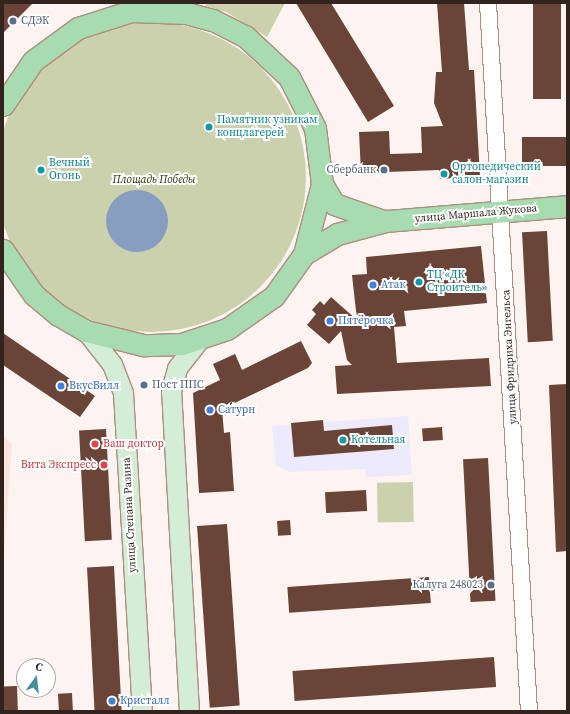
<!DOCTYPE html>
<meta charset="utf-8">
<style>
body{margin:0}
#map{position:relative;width:570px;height:714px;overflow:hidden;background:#fdf4f1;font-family:"Source Serif 4",serif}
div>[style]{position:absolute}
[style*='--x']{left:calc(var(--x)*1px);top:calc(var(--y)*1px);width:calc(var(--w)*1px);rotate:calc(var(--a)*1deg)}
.industrial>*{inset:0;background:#eceafc}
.built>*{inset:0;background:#fbe7e0}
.green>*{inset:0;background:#ccd1ad;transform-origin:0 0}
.round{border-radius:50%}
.water>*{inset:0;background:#879ec1}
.building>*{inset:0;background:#6a4436;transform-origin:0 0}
.roads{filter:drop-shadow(1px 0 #b18c7f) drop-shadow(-1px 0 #b18c7f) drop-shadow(0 1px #b18c7f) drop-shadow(0 -1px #b18c7f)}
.tertiary>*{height:16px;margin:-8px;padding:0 8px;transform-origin:8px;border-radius:8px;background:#fff}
.secondary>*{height:19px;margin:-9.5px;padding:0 9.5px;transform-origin:9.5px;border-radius:9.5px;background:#d3edd7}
.primary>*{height:21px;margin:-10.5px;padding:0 10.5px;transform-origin:10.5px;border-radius:10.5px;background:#a6dcaf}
.dots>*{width:11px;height:11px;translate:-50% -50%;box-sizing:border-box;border:2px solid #fff;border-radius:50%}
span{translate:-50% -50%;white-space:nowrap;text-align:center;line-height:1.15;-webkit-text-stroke:4px #fff;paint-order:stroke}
.service-label{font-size:11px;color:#4e5e75}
.left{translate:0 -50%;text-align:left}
.right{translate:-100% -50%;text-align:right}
.culture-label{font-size:11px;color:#0d838f}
.park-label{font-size:11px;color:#2b2e0c;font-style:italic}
.street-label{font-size:11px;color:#32231e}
.shop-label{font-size:11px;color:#366cbe}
.health-label{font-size:11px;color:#be3a42}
.frame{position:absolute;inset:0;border:4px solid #32231e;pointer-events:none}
.north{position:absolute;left:16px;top:658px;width:40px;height:40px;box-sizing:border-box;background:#fff;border:1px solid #ada7a5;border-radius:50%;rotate:15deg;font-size:11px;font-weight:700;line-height:16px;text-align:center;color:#32231e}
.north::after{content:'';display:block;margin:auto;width:14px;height:18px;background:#488b9b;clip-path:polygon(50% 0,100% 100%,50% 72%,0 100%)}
</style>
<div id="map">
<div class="industrial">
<div style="clip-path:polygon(408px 416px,412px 475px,366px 477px,365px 469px,290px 472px,276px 465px,272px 426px)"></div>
</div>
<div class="built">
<div style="clip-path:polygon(3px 436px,12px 444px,3px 571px)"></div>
</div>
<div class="green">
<div style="clip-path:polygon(207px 3px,285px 3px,267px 37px,226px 12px,205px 6px)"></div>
<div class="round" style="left:-4px;top:22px;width:310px;height:310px"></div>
<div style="left:413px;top:482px;width:40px;height:36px;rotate:89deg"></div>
</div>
<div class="water">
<div class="round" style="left:106px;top:190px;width:62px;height:62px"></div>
</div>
<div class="building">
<div style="clip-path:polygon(3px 3px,33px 3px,3px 33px)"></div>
<div style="clip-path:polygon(296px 3px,331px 3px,394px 106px,368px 122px)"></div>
<div style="clip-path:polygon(437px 3px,464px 3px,469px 70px,474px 70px,480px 176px,440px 179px,439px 170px,361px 173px,359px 132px,389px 131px,390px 154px,422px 153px,421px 127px,443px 126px,434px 103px,436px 72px,442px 72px)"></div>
<div style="left:533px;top:3px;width:28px;height:96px"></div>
<div style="left:567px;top:137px;width:29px;height:45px;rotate:90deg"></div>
<div style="left:547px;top:231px;width:110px;height:25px;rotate:87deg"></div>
<div style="clip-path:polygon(481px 246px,487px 303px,404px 311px,406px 326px,394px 327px,397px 363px,489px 358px,491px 386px,337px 394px,335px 366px,352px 365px,347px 360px,341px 331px,329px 344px,307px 325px,316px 314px,312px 310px,320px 301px,324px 305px,331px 297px,357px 320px,352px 275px,367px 274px,366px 257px)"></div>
<div style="clip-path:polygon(3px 333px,95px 396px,80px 417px,3px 365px)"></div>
<div style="clip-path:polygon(301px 341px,312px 363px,308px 368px,222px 409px,224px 433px,230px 432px,234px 491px,199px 493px,193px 393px,220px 380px,213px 364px,235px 354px,242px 370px)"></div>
<div style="clip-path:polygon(567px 384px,567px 551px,556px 552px,549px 385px)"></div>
<div style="clip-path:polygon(323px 420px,324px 431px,392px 425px,394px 449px,294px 457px,291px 423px)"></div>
<div style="left:442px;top:427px;width:13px;height:20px;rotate:86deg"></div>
<div style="left:106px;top:429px;width:111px;height:27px;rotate:87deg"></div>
<div style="left:488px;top:458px;width:143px;height:25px;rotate:87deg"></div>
<div style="left:366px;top:490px;width:21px;height:41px;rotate:87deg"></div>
<div style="left:290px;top:520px;width:15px;height:13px;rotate:86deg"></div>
<div style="left:227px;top:524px;width:182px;height:30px;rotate:86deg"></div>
<div style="left:114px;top:566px;width:145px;height:27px;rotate:87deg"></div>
<div style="left:429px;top:577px;width:26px;height:142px;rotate:86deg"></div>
<div style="left:494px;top:657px;width:30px;height:202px;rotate:86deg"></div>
<div style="left:17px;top:686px;width:25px;height:14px;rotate:88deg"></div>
<div style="left:72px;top:693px;width:18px;height:14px;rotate:87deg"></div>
</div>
<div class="roads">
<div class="tertiary">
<div style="--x:488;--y:3;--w:709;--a:86.69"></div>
</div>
<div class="secondary">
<div style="--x:86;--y:331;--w:42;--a:51.8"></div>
<div style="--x:112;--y:364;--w:31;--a:69"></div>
<div style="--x:123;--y:393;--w:319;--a:86.6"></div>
<div style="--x:189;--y:711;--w:321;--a:-93.2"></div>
<div style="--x:171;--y:391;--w:24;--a:-75"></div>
<div style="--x:177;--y:368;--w:37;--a:-52"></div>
</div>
<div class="primary">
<div style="--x:3;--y:105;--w:53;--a:-55.7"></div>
<div style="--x:33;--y:61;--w:56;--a:-36.3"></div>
<div style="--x:78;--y:28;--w:56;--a:-17.8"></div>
<div style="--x:131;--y:11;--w:55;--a:2.1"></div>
<div style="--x:186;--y:13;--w:28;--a:15"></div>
<div style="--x:213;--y:20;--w:36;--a:27"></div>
<div style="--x:245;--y:36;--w:60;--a:43"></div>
<div style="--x:289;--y:77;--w:57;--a:63"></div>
<div style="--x:315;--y:128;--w:56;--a:82.9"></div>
<div style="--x:322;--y:184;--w:72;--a:104.4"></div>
<div style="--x:304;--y:254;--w:52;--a:125.5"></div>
<div style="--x:274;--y:296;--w:57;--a:144.9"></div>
<div style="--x:227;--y:329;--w:48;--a:161.9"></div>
<div style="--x:181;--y:344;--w:38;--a:178"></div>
<div style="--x:143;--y:345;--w:59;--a:-166.2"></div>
<div style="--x:86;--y:331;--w:32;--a:-150"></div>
<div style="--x:58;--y:315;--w:31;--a:-140"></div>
<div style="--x:34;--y:295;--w:55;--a:-124.6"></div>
<div style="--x:322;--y:184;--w:23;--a:59"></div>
<div style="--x:334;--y:204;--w:52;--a:19.1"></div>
<div style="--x:304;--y:254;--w:39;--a:-31"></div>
<div style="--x:337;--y:234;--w:51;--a:-14.9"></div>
<div style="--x:386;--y:221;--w:182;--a:-4.7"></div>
</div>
</div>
<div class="dots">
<div style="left:13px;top:21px;background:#5c6f8a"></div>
<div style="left:209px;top:127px;background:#0f9aa8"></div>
<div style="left:41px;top:170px;background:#0f9aa8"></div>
<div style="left:384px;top:170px;background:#5c6f8a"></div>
<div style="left:444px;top:174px;background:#0f9aa8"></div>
<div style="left:419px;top:282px;background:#0f9aa8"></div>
<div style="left:373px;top:285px;background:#3f7fe0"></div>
<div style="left:330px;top:321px;background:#3f7fe0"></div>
<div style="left:144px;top:385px;background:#5c6f8a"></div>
<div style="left:61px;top:386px;background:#3f7fe0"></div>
<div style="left:210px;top:410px;background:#3f7fe0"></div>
<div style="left:343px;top:440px;background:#0f9aa8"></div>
<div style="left:95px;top:444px;background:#e0444e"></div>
<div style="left:104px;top:465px;background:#e0444e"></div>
<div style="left:491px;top:585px;background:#5c6f8a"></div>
<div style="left:112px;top:701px;background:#3f7fe0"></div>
</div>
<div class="service-label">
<span class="left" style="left:21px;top:21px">СДЭК</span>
<span class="right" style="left:376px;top:170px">Сбербанк</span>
<span class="left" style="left:152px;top:385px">Пост ППС</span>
<span class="right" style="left:483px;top:585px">Калуга 248023</span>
</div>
<div class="culture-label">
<span class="left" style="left:217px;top:127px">Памятник узникам<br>концлагерей</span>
<span class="left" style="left:49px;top:170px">Вечный<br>Огонь</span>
<span class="left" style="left:452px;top:174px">Ортопедический<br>салон-магазин</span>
<span class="left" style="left:427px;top:282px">ТЦ «ДК<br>Строитель»</span>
<span class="left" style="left:351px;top:440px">Котельная</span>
</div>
<div class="park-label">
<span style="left:154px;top:180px">Площадь Победы</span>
</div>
<div class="street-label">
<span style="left:476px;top:214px;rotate:-5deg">улица Маршала Жукова</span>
<span style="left:510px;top:357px;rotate:-93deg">улица Фридриха Энгельса</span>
<span style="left:130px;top:515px;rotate:-93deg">улица Степана Разина</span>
</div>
<div class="shop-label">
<span class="left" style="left:381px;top:285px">Атак</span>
<span class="left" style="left:338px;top:321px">Пятёрочка</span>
<span class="left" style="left:69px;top:386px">ВкусВилл</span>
<span class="left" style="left:218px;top:410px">Сатурн</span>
<span class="left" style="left:120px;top:701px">Кристалл</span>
</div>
<div class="health-label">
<span class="left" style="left:103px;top:444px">Ваш доктор</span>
<span class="right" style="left:96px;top:465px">Вита Экспресс</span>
</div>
<div class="frame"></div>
<div class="north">С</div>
</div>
